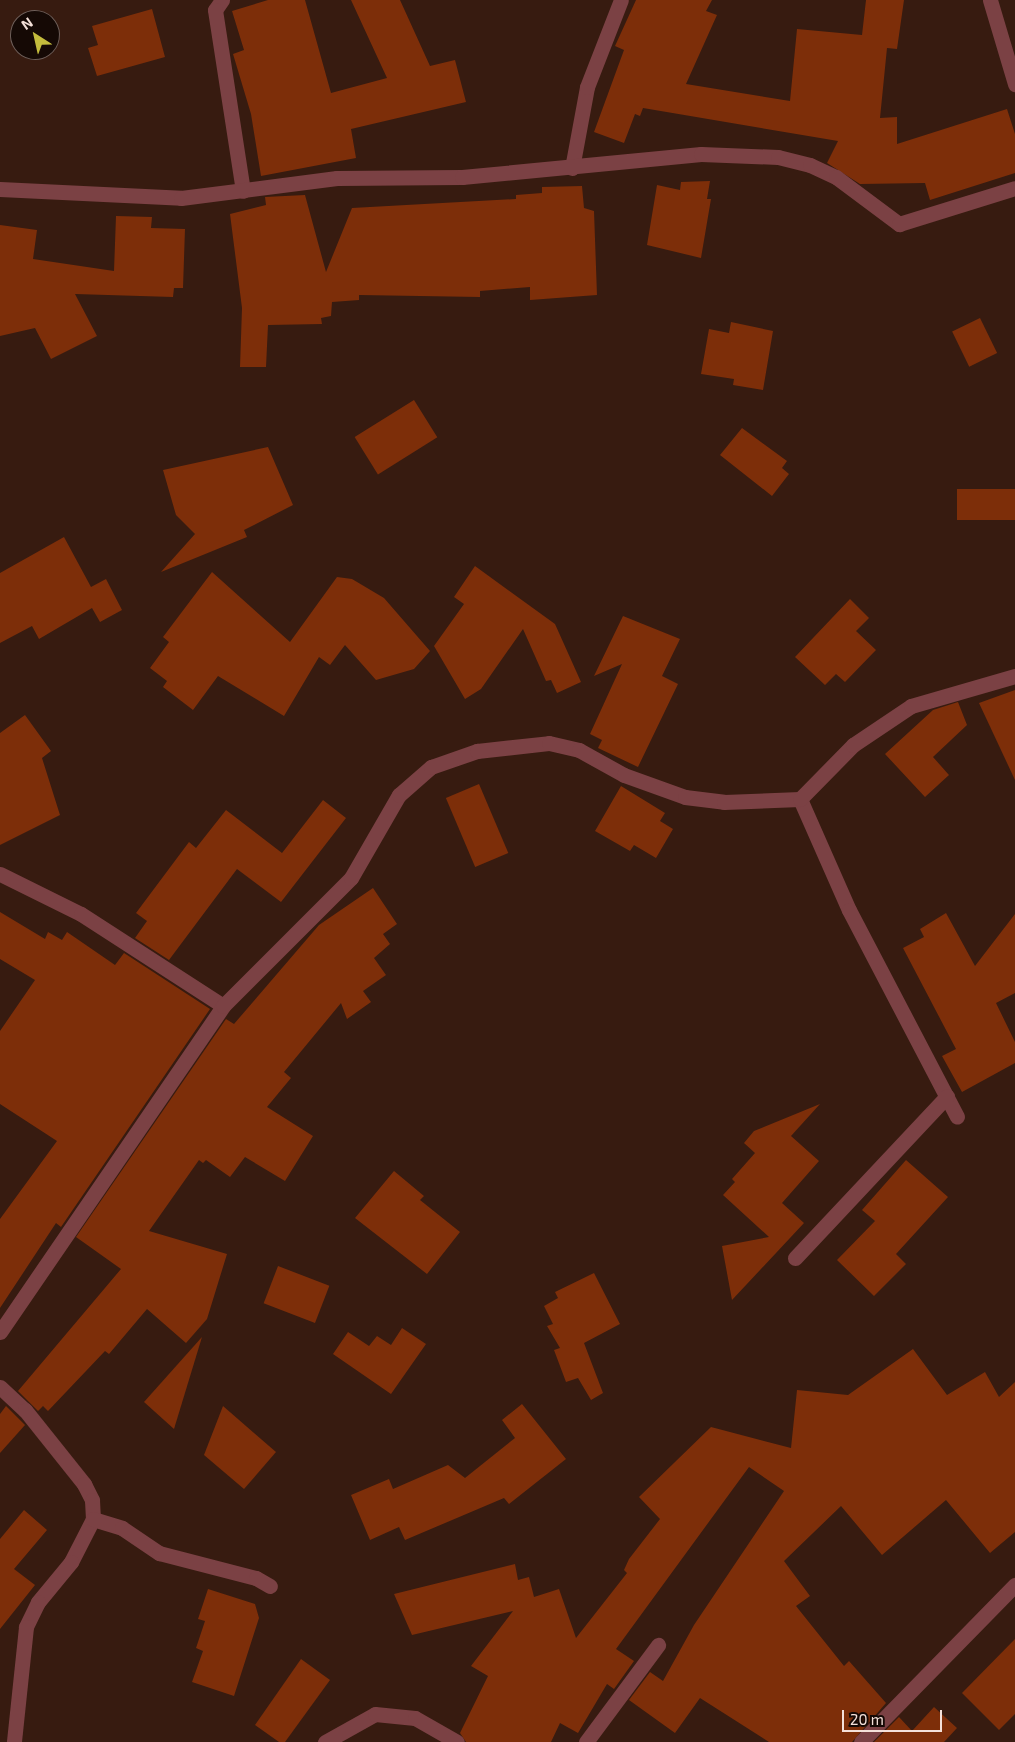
<!DOCTYPE html>
<style>
body{margin:0}
#map{position:relative;width:1015px;height:1742px;overflow:hidden;background:#371b10;font-family:"Exo 2",sans-serif}
div>[style]{position:absolute}
[style*='--x']{left:calc(var(--x)*1px);top:calc(var(--y)*1px);width:calc(var(--w)*1px);rotate:calc(var(--a)*1deg)}
.building>*{inset:0;background:#7d2e09;transform-origin:0 0}
.minor>*{height:15px;margin:-7.5px;padding:0 7.5px;transform-origin:7.5px;border-radius:7.5px;background:#7b4144}
span{translate:-50% -50%;white-space:nowrap;text-align:center;line-height:1.15;-webkit-text-stroke:4px #150905;paint-order:stroke}
.north{position:absolute;left:10px;top:10px;width:50px;height:50px;box-sizing:border-box;background:#150905;border:1px solid #6e5f5a;border-radius:50%;rotate:325deg;font-size:14px;font-weight:700;line-height:20px;text-align:center;color:#f4e0d9}
.north::after{content:'';display:block;margin:auto;width:18px;height:22px;background:#c4bc3d;clip-path:polygon(50% 0,100% 100%,50% 72%,0 100%)}
.scale{position:absolute;left:842px;top:1710px;width:100px;height:22px;box-sizing:border-box;border:2px solid #f4e0d9;border-top:0;padding-left:6px;font-size:15px;line-height:18px;white-space:nowrap;color:#f4e0d9;-webkit-text-stroke:4px #150905;paint-order:stroke}
</style>
<div id="map">
<div class="building">
<div style="clip-path:polygon(268px 0,305px 0,331px 93px,387px 78px,351px 0,400px 0,430px 66px,455px 60px,466px 102px,351px 129px,356px 158px,261px 176px,251px 114px,233px 54px,244px 50px,232px 11px)"></div>
<div style="clip-path:polygon(636px 0,712px 0,706px 11px,717px 15px,686px 84px,790px 101px,797px 29px,862px 35px,866px 0,904px 0,897px 49px,887px 48px,880px 118px,897px 117px,897px 144px,1007px 109px,1015px 134px,1015px 173px,930px 200px,925px 183px,860px 184px,827px 163px,838px 141px,643px 108px,640px 116px,635px 114px,624px 143px,594px 132px,624px 50px,615px 46px)"></div>
<div style="clip-path:polygon(152px 9px,165px 57px,97px 76px,88px 48px,98px 45px,92px 26px)"></div>
<div style="clip-path:polygon(710px 181px,707px 199px,711px 199px,701px 258px,647px 245px,657px 185px,680px 190px,681px 182px)"></div>
<div style="clip-path:polygon(582px 186px,584px 208px,594px 211px,597px 295px,530px 300px,530px 287px,480px 291px,480px 297px,359px 295px,359px 300px,332px 302px,331px 316px,321px 318px,322px 324px,268px 325px,266px 367px,240px 367px,242px 308px,230px 214px,266px 205px,265px 197px,305px 195px,326px 272px,352px 208px,516px 199px,516px 195px,542px 193px,542px 187px)"></div>
<div style="clip-path:polygon(116px 216px,152px 217px,151px 228px,185px 229px,183px 288px,174px 288px,173px 297px,75px 294px,97px 336px,51px 359px,35px 328px,0 336px,0 225px,37px 230px,33px 259px,114px 271px)"></div>
<div style="left:980px;top:318px;width:39px;height:31px;rotate:64deg"></div>
<div style="clip-path:polygon(731px 322px,773px 331px,763px 390px,733px 385px,734px 379px,701px 374px,709px 329px,729px 333px)"></div>
<div style="left:414px;top:400px;width:44px;height:70px;rotate:58deg"></div>
<div style="clip-path:polygon(742px 428px,787px 461px,782px 468px,789px 474px,772px 496px,720px 455px)"></div>
<div style="clip-path:polygon(268px 447px,293px 505px,244px 530px,247px 537px,161px 572px,195px 534px,176px 515px,163px 470px)"></div>
<div style="left:1015px;top:489px;width:31px;height:58px;rotate:90deg"></div>
<div style="clip-path:polygon(64px 537px,91px 587px,106px 579px,122px 610px,100px 622px,92px 608px,39px 639px,32px 626px,0 643px,0 573px)"></div>
<div style="clip-path:polygon(475px 566px,555px 624px,581px 682px,557px 693px,551px 680px,546px 681px,523px 629px,481px 689px,465px 699px,434px 646px,464px 604px,454px 597px)"></div>
<div style="clip-path:polygon(212px 572px,290px 642px,337px 577px,352px 579px,384px 598px,430px 651px,414px 669px,376px 680px,345px 645px,330px 665px,319px 657px,284px 716px,218px 676px,193px 710px,163px 687px,167px 681px,150px 668px,169px 642px,163px 637px)"></div>
<div style="clip-path:polygon(850px 599px,869px 618px,856px 631px,876px 650px,845px 682px,836px 674px,825px 685px,795px 657px)"></div>
<div style="clip-path:polygon(623px 616px,680px 639px,662px 676px,678px 684px,638px 767px,598px 748px,602px 740px,590px 734px,622px 664px,594px 676px)"></div>
<div style="clip-path:polygon(1015px 690px,1015px 780px,979px 703px)"></div>
<div style="clip-path:polygon(958px 702px,967px 725px,933px 757px,949px 775px,925px 797px,885px 754px,933px 710px)"></div>
<div style="clip-path:polygon(25px 715px,51px 751px,42px 758px,60px 815px,0 845px,0 733px)"></div>
<div style="left:479px;top:784px;width:75px;height:36px;rotate:67deg"></div>
<div style="clip-path:polygon(621px 786px,665px 813px,660px 821px,673px 829px,656px 858px,634px 845px,630px 851px,595px 831px)"></div>
<div style="clip-path:polygon(323px 800px,346px 818px,281px 902px,237px 869px,169px 960px,135px 938px,147px 921px,136px 913px,189px 842px,196px 848px,226px 810px,282px 853px)"></div>
<div style="clip-path:polygon(373px 888px,397px 924px,383px 934px,390px 944px,374px 958px,386px 975px,363px 991px,371px 1002px,347px 1019px,341px 1003px,284px 1072px,291px 1078px,267px 1107px,313px 1136px,285px 1181px,245px 1157px,230px 1177px,206px 1160px,203px 1163px,199px 1160px,149px 1231px,227px 1254px,207px 1319px,186px 1343px,147px 1309px,109px 1354px,105px 1351px,48px 1411px,43px 1406px,38px 1411px,18px 1391px,121px 1269px,76px 1237px,226px 1019px,234px 1024px,319px 925px)"></div>
<div style="clip-path:polygon(0 912px,45px 939px,48px 932px,62px 940px,67px 932px,115px 965px,124px 953px,210px 1009px,61px 1227px,56px 1223px,0 1308px,0 1219px,57px 1141px,0 1104px,0 1031px,35px 980px,0 959px)"></div>
<div style="clip-path:polygon(946px 913px,975px 966px,1015px 914px,1015px 993px,996px 1003px,1015px 1042px,1015px 1063px,962px 1092px,942px 1056px,956px 1049px,903px 948px,924px 937px,920px 929px)"></div>
<div style="clip-path:polygon(820px 1104px,791px 1136px,819px 1161px,782px 1203px,804px 1223px,732px 1300px,722px 1246px,769px 1237px,723px 1195px,735px 1182px,732px 1179px,755px 1153px,744px 1143px,754px 1131px)"></div>
<div style="clip-path:polygon(906px 1160px,948px 1197px,896px 1254px,906px 1264px,874px 1296px,837px 1260px,875px 1221px,862px 1210px)"></div>
<div style="clip-path:polygon(394px 1171px,424px 1196px,420px 1200px,460px 1232px,427px 1274px,355px 1218px)"></div>
<div style="left:278px;top:1266px;width:55px;height:40px;rotate:21deg"></div>
<div style="clip-path:polygon(594px 1273px,620px 1324px,584px 1343px,603px 1393px,591px 1400px,578px 1378px,566px 1382px,554px 1350px,560px 1348px,547px 1326px,553px 1324px,544px 1306px,558px 1298px,555px 1292px)"></div>
<div style="clip-path:polygon(402px 1328px,426px 1344px,391px 1394px,333px 1354px,348px 1332px,369px 1346px,377px 1336px,391px 1345px)"></div>
<div style="clip-path:polygon(202px 1337px,174px 1429px,144px 1402px)"></div>
<div style="clip-path:polygon(913px 1349px,947px 1395px,985px 1372px,999px 1397px,1015px 1382px,1015px 1532px,990px 1553px,946px 1500px,882px 1555px,841px 1506px,784px 1561px,810px 1596px,796px 1606px,844px 1666px,849px 1661px,886px 1703px,852px 1742px,769px 1742px,700px 1698px,675px 1733px,629px 1700px,650px 1672px,663px 1681px,694px 1625px,784px 1491px,749px 1467px,616px 1649px,634px 1661px,614px 1689px,607px 1684px,578px 1733px,560px 1723px,551px 1742px,466px 1742px,460px 1733px,488px 1676px,471px 1666px,513px 1611px,412px 1635px,394px 1594px,515px 1564px,518px 1580px,529px 1577px,534px 1597px,559px 1589px,576px 1638px,627px 1573px,624px 1570px,629px 1559px,660px 1519px,639px 1497px,711px 1427px,791px 1448px,797px 1390px,848px 1395px)"></div>
<div style="clip-path:polygon(522px 1404px,566px 1459px,509px 1504px,504px 1498px,405px 1540px,399px 1527px,370px 1540px,351px 1495px,389px 1479px,393px 1489px,448px 1465px,465px 1478px,515px 1438px,502px 1420px)"></div>
<div style="clip-path:polygon(6px 1406px,25px 1425px,0 1453px,0 1414px)"></div>
<div style="clip-path:polygon(223px 1406px,276px 1452px,244px 1489px,204px 1455px)"></div>
<div style="clip-path:polygon(24px 1510px,47px 1530px,14px 1569px,35px 1585px,0 1629px,0 1539px)"></div>
<div style="clip-path:polygon(208px 1589px,255px 1604px,259px 1618px,234px 1696px,192px 1682px,203px 1651px,196px 1648px,205px 1621px,198px 1619px)"></div>
<div style="clip-path:polygon(1015px 1639px,1015px 1714px,999px 1730px,962px 1693px)"></div>
<div style="clip-path:polygon(301px 1659px,330px 1680px,285px 1742px,279px 1742px,255px 1725px)"></div>
<div style="clip-path:polygon(934px 1707px,957px 1728px,944px 1742px,874px 1742px,899px 1717px,912px 1731px)"></div>
</div>
<div class="minor">
<div style="--x:222;--y:0;--w:12;--a:125"></div>
<div style="--x:215;--y:10;--w:183;--a:81.2"></div>
<div style="--x:990;--y:0;--w:88;--a:73.4"></div>
<div style="--x:572;--y:168;--w:82;--a:-79.5"></div>
<div style="--x:587;--y:87;--w:93;--a:-68.7"></div>
<div style="--x:0;--y:189;--w:181;--a:2.8"></div>
<div style="--x:181;--y:198;--w:157;--a:-7.3"></div>
<div style="--x:337;--y:178;--w:125;--a:-0.5"></div>
<div style="--x:462;--y:177;--w:240;--a:-5.5"></div>
<div style="--x:701;--y:154;--w:77;--a:2.2"></div>
<div style="--x:778;--y:157;--w:33;--a:14"></div>
<div style="--x:810;--y:165;--w:29;--a:25"></div>
<div style="--x:836;--y:177;--w:79;--a:36.7"></div>
<div style="--x:899;--y:224;--w:121;--a:-17.2"></div>
<div style="--x:800;--y:799;--w:121;--a:66.2"></div>
<div style="--x:849;--y:910;--w:233;--a:62.4"></div>
<div style="--x:0;--y:874;--w:90;--a:26.3"></div>
<div style="--x:81;--y:914;--w:169;--a:32.9"></div>
<div style="--x:795;--y:1258;--w:222;--a:-46.8"></div>
<div style="--x:0;--y:1332;--w:395;--a:-55.6"></div>
<div style="--x:223;--y:1006;--w:181;--a:-45"></div>
<div style="--x:351;--y:878;--w:96;--a:-60"></div>
<div style="--x:399;--y:795;--w:43;--a:-41.2"></div>
<div style="--x:431;--y:767;--w:49;--a:-19.2"></div>
<div style="--x:477;--y:751;--w:72;--a:-6.3"></div>
<div style="--x:549;--y:743;--w:31;--a:13"></div>
<div style="--x:579;--y:750;--w:51;--a:29.1"></div>
<div style="--x:624;--y:775;--w:65;--a:19.8"></div>
<div style="--x:685;--y:797;--w:39;--a:7"></div>
<div style="--x:724;--y:802;--w:76;--a:-2.3"></div>
<div style="--x:800;--y:799;--w:76;--a:-45.5"></div>
<div style="--x:853;--y:745;--w:70;--a:-33.9"></div>
<div style="--x:911;--y:706;--w:108;--a:-16.1"></div>
<div style="--x:0;--y:1387;--w:34;--a:43"></div>
<div style="--x:25;--y:1410;--w:95;--a:51.4"></div>
<div style="--x:84;--y:1484;--w:18;--a:63"></div>
<div style="--x:92;--y:1500;--w:19;--a:87"></div>
<div style="--x:93;--y:1519;--w:48;--a:117.1"></div>
<div style="--x:71;--y:1562;--w:52;--a:129.5"></div>
<div style="--x:38;--y:1602;--w:28;--a:116"></div>
<div style="--x:26;--y:1627;--w:116;--a:96"></div>
<div style="--x:93;--y:1519;--w:30;--a:17"></div>
<div style="--x:122;--y:1528;--w:45;--a:34"></div>
<div style="--x:159;--y:1553;--w:100;--a:14.5"></div>
<div style="--x:256;--y:1578;--w:16;--a:30"></div>
<div style="--x:325;--y:1742;--w:57;--a:-29.2"></div>
<div style="--x:375;--y:1714;--w:40;--a:5.7"></div>
<div style="--x:415;--y:1718;--w:48;--a:29.7"></div>
<div style="--x:586;--y:1742;--w:121;--a:-53.4"></div>
<div style="--x:861;--y:1742;--w:220;--a:-45.6"></div>
</div>
<div class="north">N</div>
<div class="scale">20 m</div>
</div>
